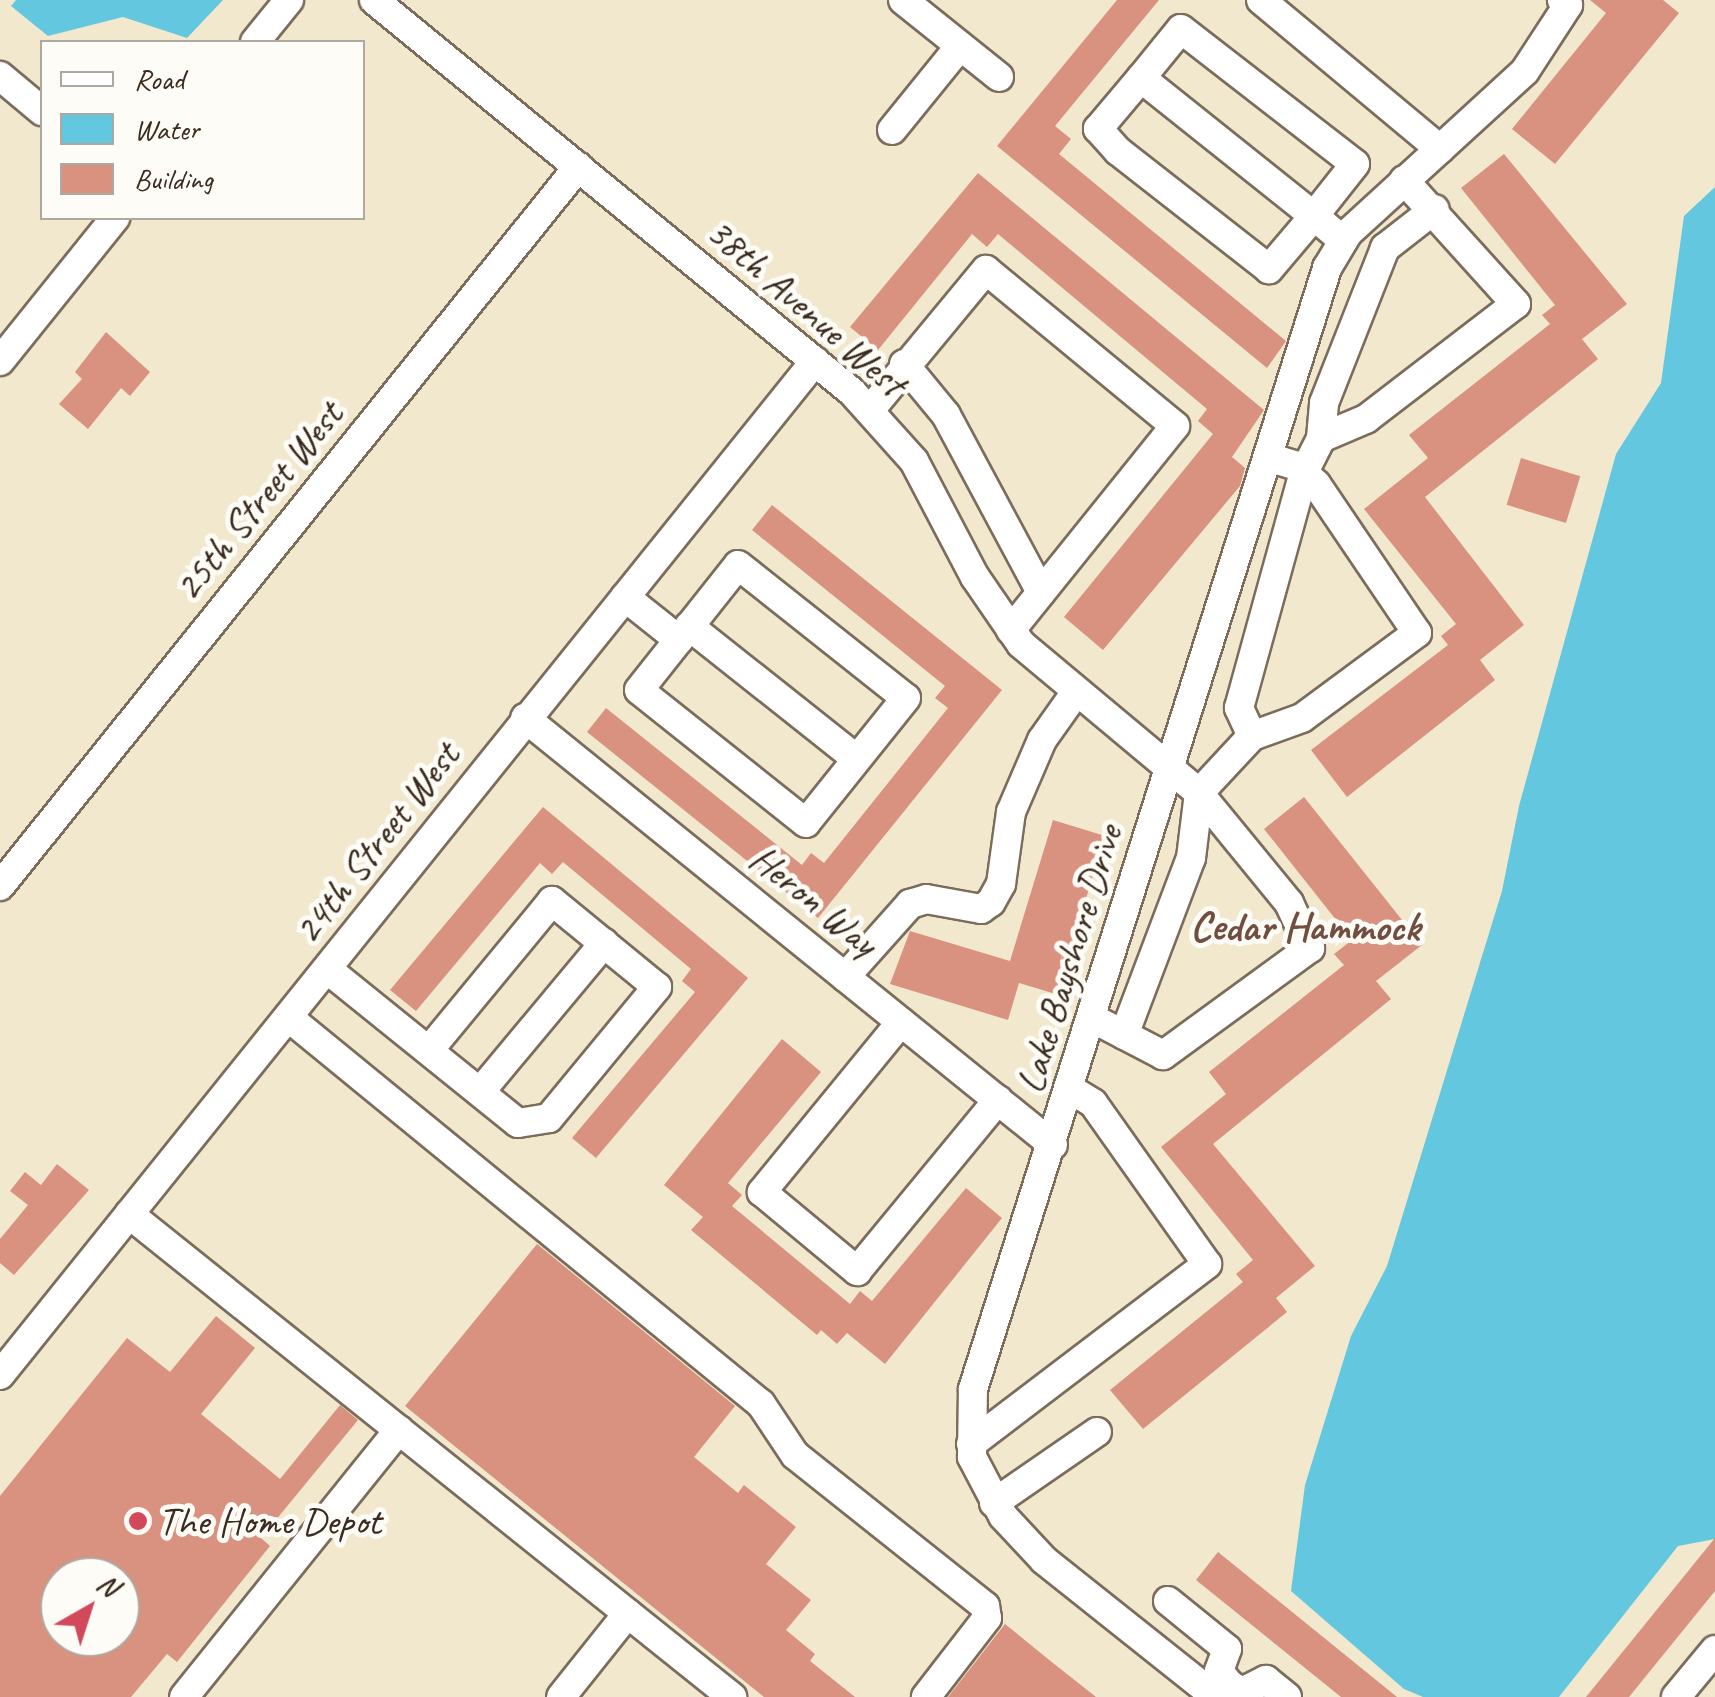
<!DOCTYPE html>
<style>
body{margin:0}
#map{position:relative;width:1715px;height:1697px;overflow:hidden;background:#f1e8ce;font-family:Caveat,sans-serif}
div>[style]{position:absolute}
[style*='--x']{left:calc(var(--x)*1px);top:calc(var(--y)*1px);width:calc(var(--w)*1px);rotate:calc(var(--a)*1deg)}
.water>*{inset:0;background:#63c7e0}
.building>*{inset:0;background:#d99280;transform-origin:0 0}
.roads{filter:drop-shadow(2px 0 #7b6c5c) drop-shadow(-2px 0 #7b6c5c) drop-shadow(0 2px #7b6c5c) drop-shadow(0 -2px #7b6c5c)}
.minor>*{height:28px;margin:-14px;padding:0 14px;transform-origin:14px;border-radius:14px;background:#fff}
.dots>*{width:28px;height:28px;translate:-50% -50%;box-sizing:border-box;border:5px solid #fdfcf7;border-radius:50%}
span{translate:-50% -50%;white-space:nowrap;text-align:center;line-height:1.15;-webkit-text-stroke:10px #fdfcf7;paint-order:stroke}
.street-label{font-size:40px;color:#3b2a1e}
.poi-label{font-size:40px;color:#3b2a1e}
.left{translate:0 -50%;text-align:left}
.neighbourhood-label{font-size:42px;color:#724e40;font-weight:700}
.legend{position:absolute;left:40px;top:40px;width:325px;height:180px;box-sizing:border-box;background:#fdfcf7;border:2px solid #afa8a0;margin:0;padding:12px 18px;list-style:none;font-size:30px;color:#3b2a1e}
.legend li{display:flex;align-items:center;gap:20px;height:50px}
.legend b{width:50px;border:2px solid #afa8a0}
.north{position:absolute;left:40px;top:1557px;width:100px;height:100px;box-sizing:border-box;background:#fdfcf7;border:2px solid #afa8a0;border-radius:50%;rotate:39deg;font-size:28px;font-weight:700;line-height:40px;text-align:center;color:#3b2a1e}
.north::after{content:'';display:block;margin:auto;width:35px;height:45px;background:#d1495b;clip-path:polygon(50% 0,100% 100%,50% 72%,0 100%)}
</style>
<div id="map">
<div class="water">
<div style="clip-path:polygon(16px 0,223px 0,187px 38px,123px 17px,48px 36px,11px 6px)"></div>
<div style="clip-path:polygon(1715px 187px,1715px 1539px,1678px 1546px,1559px 1697px,1423px 1697px,1404px 1689px,1291px 1591px,1305px 1485px,1351px 1336px,1387px 1266px,1502px 891px,1519px 806px,1616px 454px,1661px 383px,1684px 216px)"></div>
</div>
<div class="building">
<div style="clip-path:polygon(1117px 0,1159px 0,1055px 126px,1071px 139px,1059px 154px,1286px 341px,1267px 368px,997px 146px)"></div>
<div style="clip-path:polygon(1590px 0,1663px 0,1679px 13px,1555px 164px,1512px 129px,1606px 13px)"></div>
<div style="clip-path:polygon(1504px 154px,1627px 304px,1582px 339px,1598px 359px,1425px 497px,1524px 625px,1480px 660px,1495px 680px,1347px 797px,1311px 750px,1448px 645px,1441px 636px,1456px 624px,1364px 509px,1428px 458px,1409px 435px,1550px 324px,1542px 315px,1555px 305px,1461px 188px)"></div>
<div style="clip-path:polygon(978px 173px,1264px 410px,1232px 457px,1245px 468px,1240px 486px,1103px 650px,1064px 617px,1213px 434px,1198px 421px,1207px 409px,998px 234px,987px 247px,972px 234px,878px 350px,850px 327px)"></div>
<div style="clip-path:polygon(106px 332px,150px 372px,130px 396px,121px 388px,88px 429px,59px 404px,82px 379px,75px 372px)"></div>
<div style="left:1521px;top:458px;width:62px;height:49px;rotate:17deg"></div>
<div style="clip-path:polygon(772px 505px,1002px 690px,818px 918px,587px 732px,606px 708px,802px 865px,811px 853px,824px 863px,948px 708px,935px 698px,945px 686px,752px 530px)"></div>
<div style="clip-path:polygon(1304px 797px,1422px 945px,1376px 981px,1391px 999px,1213px 1144px,1315px 1266px,1276px 1298px,1287px 1312px,1143px 1429px,1110px 1390px,1243px 1282px,1236px 1274px,1253px 1260px,1161px 1147px,1226px 1094px,1209px 1072px,1344px 965px,1334px 954px,1352px 940px,1264px 829px)"></div>
<div style="clip-path:polygon(543px 807px,748px 978px,596px 1158px,572px 1138px,695px 992px,682px 981px,691px 969px,563px 862px,552px 874px,540px 863px,416px 1011px,390px 990px)"></div>
<div style="clip-path:polygon(1053px 820px,1105px 836px,1066px 965px,1077px 968px,1069px 998px,1019px 983px,1008px 1020px,890px 984px,910px 931px,1010px 961px)"></div>
<div style="clip-path:polygon(782px 1039px,821px 1072px,728px 1183px,742px 1195px,732px 1206px,850px 1304px,860px 1291px,872px 1301px,966px 1188px,1002px 1218px,885px 1364px,847px 1333px,837px 1344px,821px 1330px,817px 1335px,691px 1230px,703px 1217px,664px 1185px)"></div>
<div style="clip-path:polygon(57px 1164px,89px 1190px,14px 1275px,0 1263px,0 1239px,28px 1205px,10px 1191px,25px 1172px,41px 1185px)"></div>
<div style="clip-path:polygon(537px 1244px,735px 1406px,694px 1457px,738px 1493px,744px 1485px,796px 1527px,766px 1564px,811px 1600px,786px 1630px,815px 1654px,810px 1661px,855px 1697px,764px 1697px,405px 1406px)"></div>
<div style="clip-path:polygon(evenodd,216px 1316px,255px 1348px,201px 1414px,280px 1479px,340px 1405px,358px 1420px,261px 1538px,270px 1546px,177px 1662px,167px 1654px,131px 1697px,0 1697px,0 1496px,127px 1338px,170px 1372px,216px 1316px,60px 1577px,120px 1577px,120px 1637px,60px 1637px,60px 1577px)"></div>
<div style="clip-path:polygon(1715px 1538px,1715px 1591px,1629px 1697px,1586px 1697px)"></div>
<div style="clip-path:polygon(1218px 1552px,1397px 1697px,1341px 1697px,1196px 1580px)"></div>
<div style="clip-path:polygon(1005px 1624px,1053px 1663px,1096px 1697px,948px 1697px)"></div>
</div>
<div class="roads">
<div class="minor">
<div style="--x:374;--y:0;--w:618;--a:39.35"></div>
<div style="--x:852;--y:392;--w:93;--a:48.1"></div>
<div style="--x:914;--y:461;--w:131;--a:62.3"></div>
<div style="--x:975;--y:577;--w:81;--a:55.5"></div>
<div style="--x:1021;--y:644;--w:232;--a:39.9"></div>
<div style="--x:1199;--y:793;--w:142;--a:50.7"></div>
<div style="--x:1289;--y:903;--w:50;--a:65"></div>
<div style="--x:1310;--y:948;--w:182;--a:143.9"></div>
<div style="--x:1163;--y:1055;--w:80;--a:-152.5"></div>
<div style="--x:903;--y:0;--w:123;--a:38.7"></div>
<div style="--x:1261;--y:0;--w:233;--a:39.8"></div>
<div style="--x:1440;--y:149;--w:115;--a:-42.5"></div>
<div style="--x:1525;--y:71;--w:79;--a:-56.9"></div>
<div style="--x:1568;--y:5;--w:8;--a:-140"></div>
<div style="--x:255;--y:42;--w:54;--a:-51"></div>
<div style="--x:0;--y:76;--w:55;--a:39.8"></div>
<div style="--x:1141;--y:78;--w:221;--a:38.6"></div>
<div style="--x:1314;--y:216;--w:70;--a:130.3"></div>
<div style="--x:1269;--y:269;--w:192;--a:-142"></div>
<div style="--x:1118;--y:151;--w:30;--a:-132"></div>
<div style="--x:1098;--y:129;--w:67;--a:-49.9"></div>
<div style="--x:1141;--y:78;--w:63;--a:-50.8"></div>
<div style="--x:1181;--y:29;--w:220;--a:37.8"></div>
<div style="--x:1355;--y:164;--w:66;--a:128.3"></div>
<div style="--x:1314;--y:216;--w:38;--a:40"></div>
<div style="--x:892;--y:130;--w:108;--a:-51"></div>
<div style="--x:0;--y:361;--w:184;--a:-51.2"></div>
<div style="--x:904;--y:364;--w:66;--a:50.5"></div>
<div style="--x:946;--y:415;--w:201;--a:61.8"></div>
<div style="--x:870;--y:410;--w:182;--a:-50.4"></div>
<div style="--x:986;--y:270;--w:245;--a:39.5"></div>
<div style="--x:1175;--y:426;--w:262;--a:128.8"></div>
<div style="--x:1321;--y:438;--w:35;--a:-85"></div>
<div style="--x:1324;--y:403;--w:167;--a:-68.5"></div>
<div style="--x:1385;--y:248;--w:63;--a:-38"></div>
<div style="--x:738;--y:565;--w:214;--a:38.4"></div>
<div style="--x:906;--y:698;--w:160;--a:128.7"></div>
<div style="--x:806;--y:823;--w:213;--a:-141.5"></div>
<div style="--x:639;--y:690;--w:159;--a:-51.6"></div>
<div style="--x:625;--y:597;--w:69;--a:38.5"></div>
<div style="--x:689;--y:626;--w:214;--a:38.4"></div>
<div style="--x:525;--y:718;--w:679;--a:38.96"></div>
<div style="--x:1252;--y:736;--w:31;--a:-115"></div>
<div style="--x:1239;--y:708;--w:245;--a:-74.6"></div>
<div style="--x:1304;--y:472;--w:38;--a:-63"></div>
<div style="--x:1321;--y:438;--w:49;--a:-22.9"></div>
<div style="--x:1366;--y:419;--w:189;--a:-37.5"></div>
<div style="--x:1516;--y:304;--w:167;--a:-132.1"></div>
<div style="--x:0;--y:886;--w:923;--a:-51.2"></div>
<div style="--x:327;--y:969;--w:245;--a:38.9"></div>
<div style="--x:518;--y:1123;--w:31;--a:-9"></div>
<div style="--x:549;--y:1118;--w:170;--a:-50.5"></div>
<div style="--x:657;--y:987;--w:136;--a:-140.7"></div>
<div style="--x:552;--y:901;--w:193;--a:129.5"></div>
<div style="--x:845;--y:977;--w:98;--a:-48.3"></div>
<div style="--x:910;--y:904;--w:17;--a:-17"></div>
<div style="--x:926;--y:899;--w:56;--a:10.3"></div>
<div style="--x:981;--y:909;--w:12;--a:-35"></div>
<div style="--x:991;--y:902;--w:21;--a:-61"></div>
<div style="--x:1001;--y:884;--w:73;--a:-82.1"></div>
<div style="--x:1011;--y:812;--w:78;--a:-66.7"></div>
<div style="--x:1042;--y:740;--w:59;--a:-54.7"></div>
<div style="--x:288;--y:1017;--w:611;--a:39.29"></div>
<div style="--x:761;--y:1404;--w:61;--a:56.3"></div>
<div style="--x:795;--y:1455;--w:243;--a:38.5"></div>
<div style="--x:985;--y:1606;--w:12;--a:81"></div>
<div style="--x:987;--y:1618;--w:100;--a:127.7"></div>
<div style="--x:901;--y:1022;--w:220;--a:129.3"></div>
<div style="--x:762;--y:1192;--w:124;--a:39.7"></div>
<div style="--x:857;--y:1271;--w:222;--a:-50.5"></div>
<div style="--x:1124;--y:1035;--w:189;--a:-69.3"></div>
<div style="--x:1191;--y:858;--w:65;--a:-83"></div>
<div style="--x:1199;--y:793;--w:78;--a:-47.1"></div>
<div style="--x:1252;--y:736;--w:53;--a:-19.8"></div>
<div style="--x:1302;--y:718;--w:143;--a:-36.5"></div>
<div style="--x:1417;--y:633;--w:180;--a:-124.1"></div>
<div style="--x:1316;--y:484;--w:26;--a:-137"></div>
<div style="--x:1297;--y:466;--w:30;--a:-163"></div>
<div style="--x:480;--y:1092;--w:194;--a:-50.2"></div>
<div style="--x:129;--y:1214;--w:773;--a:38.69"></div>
<div style="--x:0;--y:1375;--w:1301;--a:-51.21"></div>
<div style="--x:971;--y:1444;--w:297;--a:-37.3"></div>
<div style="--x:1207;--y:1264;--w:197;--a:-125.3"></div>
<div style="--x:1093;--y:1103;--w:27;--a:-149"></div>
<div style="--x:994;--y:1503;--w:125;--a:-34.6"></div>
<div style="--x:1168;--y:1601;--w:76;--a:39.1"></div>
<div style="--x:1227;--y:1649;--w:23;--a:110"></div>
<div style="--x:1219;--y:1671;--w:16;--a:52"></div>
<div style="--x:184;--y:1697;--w:343;--a:-51.2"></div>
<div style="--x:561;--y:1697;--w:107;--a:-51.4"></div>
<div style="--x:1216;--y:1697;--w:220;--a:-141.5"></div>
<div style="--x:1044;--y:1560;--w:60;--a:-133"></div>
<div style="--x:1003;--y:1516;--w:67;--a:-117.7"></div>
<div style="--x:972;--y:1457;--w:68;--a:-89.2"></div>
<div style="--x:973;--y:1389;--w:1176;--a:-72.47"></div>
<div style="--x:1327;--y:268;--w:41;--a:-59"></div>
<div style="--x:1348;--y:233;--w:125;--a:-42.4"></div>
<div style="--x:1219;--y:1697;--w:16;--a:-52"></div>
<div style="--x:1229;--y:1684;--w:15;--a:32"></div>
<div style="--x:1242;--y:1692;--w:27;--a:-27"></div>
<div style="--x:1266;--y:1680;--w:27;--a:39"></div>
<div style="--x:1676;--y:1697;--w:61;--a:-50.3"></div>
</div>
</div>
<div class="dots">
<div style="left:138px;top:1521px;background:#d1495b"></div>
</div>
<div class="street-label">
<span style="left:806px;top:307px;rotate:41deg">38th Avenue West</span>
<span style="left:258px;top:501px;rotate:-51deg">25th Street West</span>
<span style="left:376px;top:843px;rotate:-52deg">24th Street West</span>
<span style="left:814px;top:900px;rotate:39deg">Heron Way</span>
<span style="left:1069px;top:959px;rotate:-73deg">Lake Bayshore Drive</span>
</div>
<div class="poi-label">
<span class="left" style="left:158px;top:1521px">The Home Depot</span>
</div>
<div class="neighbourhood-label">
<span style="left:1305px;top:927px">Cedar Hammock</span>
</div>
<ul class="legend">
<li><b style="height:12px;background:#fff"></b>Road</li>
<li><b style="height:28px;background:#63c7e0"></b>Water</li>
<li><b style="height:28px;background:#d99280"></b>Building</li>
</ul>
<div class="north">N</div>
</div>
